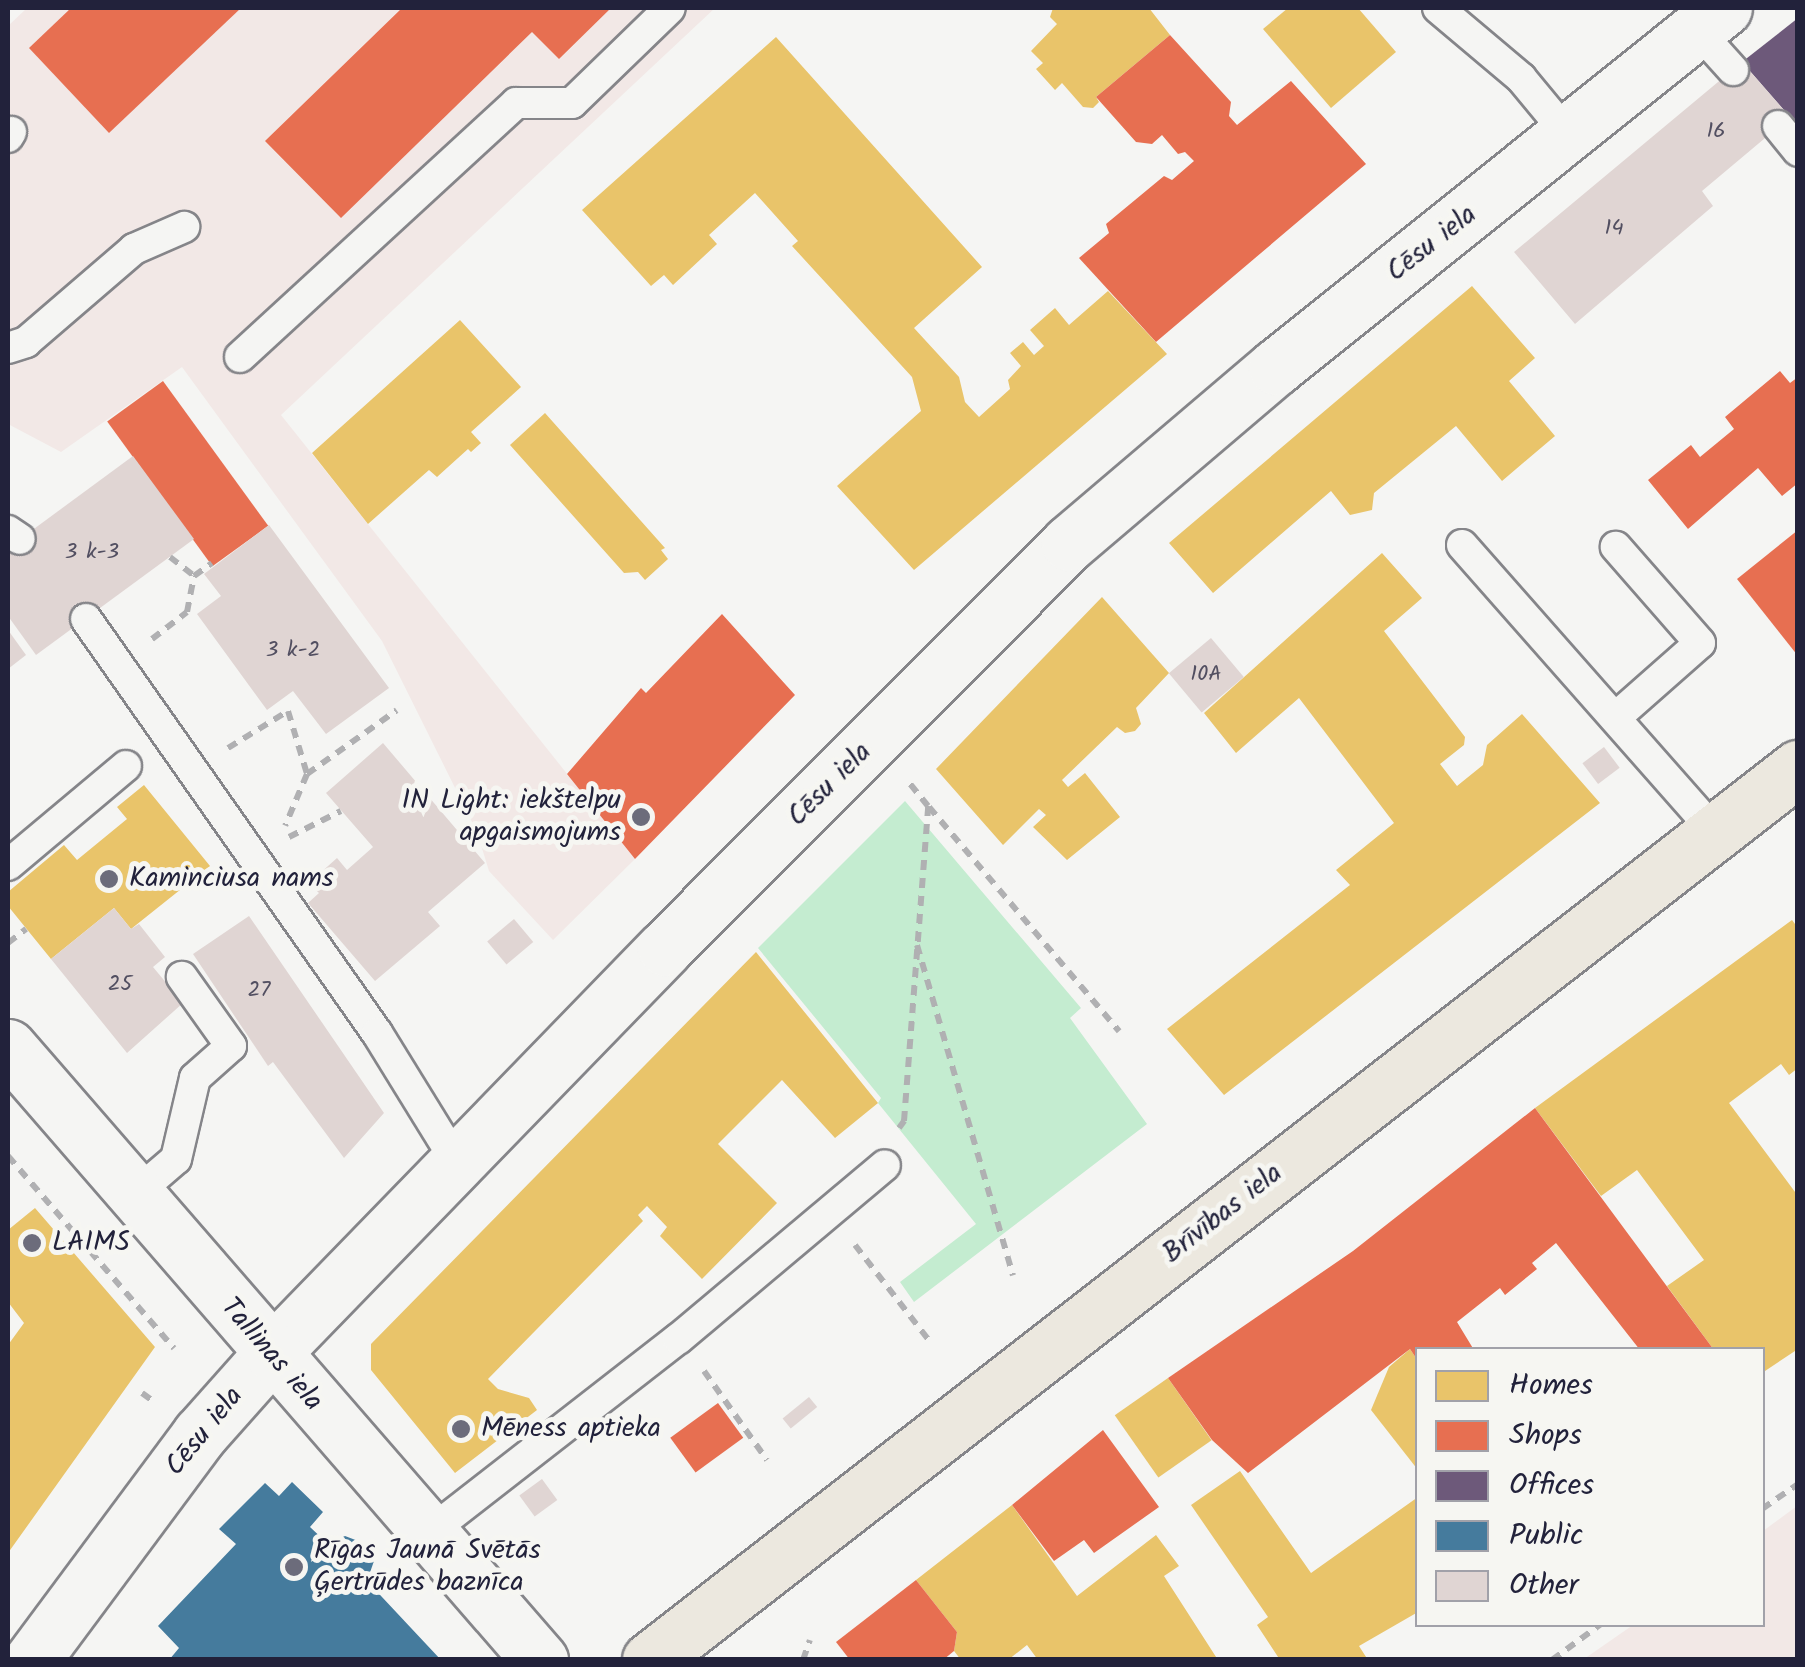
<!DOCTYPE html>
<meta charset="utf-8">
<style>
body{margin:0}
#map{position:relative;width:1805px;height:1667px;overflow:hidden;background:#f5f5f3;font-family:Kalam,sans-serif}
div>[style]{position:absolute}
[style*='--x']{left:calc(var(--x)*1px);top:calc(var(--y)*1px);width:calc(var(--w)*1px);rotate:calc(var(--a)*1deg)}
.built>*{inset:0;background:#f2e8e6}
.green>*{inset:0;background:#c4ecd0}
.homes>*{inset:0;background:#e9c46a;transform-origin:0 0}
.shops>*{inset:0;background:#e76f51;transform-origin:0 0}
.offices>*{inset:0;background:#6d597a}
.public>*{inset:0;background:#457b9d}
.building>*{inset:0;background:#e0d5d3;transform-origin:0 0}
.path>*{height:6px;margin-top:-3px;transform-origin:0;background:repeating-linear-gradient(90deg,#b0b0b2 0 10px,transparent 0 18px)}
.roads{filter:drop-shadow(2px 0 #858589) drop-shadow(-2px 0 #858589) drop-shadow(0 2px #858589) drop-shadow(0 -2px #858589)}
.service>*{height:30px;margin:-15px;padding:0 15px;transform-origin:15px;border-radius:15px;background:#f5f5f3}
.minor>*{height:55px;margin:-27.5px;padding:0 27.5px;transform-origin:27.5px;border-radius:27.5px;background:#f5f5f3}
.tertiary>*{height:55px;margin:-27.5px;padding:0 27.5px;transform-origin:27.5px;border-radius:27.5px;background:#f5f5f3}
.trunk>*{height:55px;margin:-27.5px;padding:0 27.5px;transform-origin:27.5px;border-radius:27.5px;background:#ece8df}
.dots>*{width:28px;height:28px;translate:-50% -50%;box-sizing:border-box;border:5px solid #f6f6f2;border-radius:50%}
span{translate:-50% -50%;white-space:nowrap;text-align:center;line-height:1.15;-webkit-text-stroke:10px #f6f6f2;paint-order:stroke}
.number-label{font-size:22px;color:#524f61}
.number-label span{-webkit-text-stroke-width:0}
.street-label{font-size:28px;color:#22223b}
.poi-label{font-size:28px;color:#22223b}
.right{translate:-100% -50%;text-align:right}
.left{translate:0 -50%;text-align:left}
.frame{position:absolute;inset:0;border:10px solid #22223b;pointer-events:none}
.legend{position:absolute;left:1415px;top:1347px;width:350px;height:280px;box-sizing:border-box;background:#f6f6f2;border:2px solid #a1a1a9;margin:0;padding:12px 18px;list-style:none;font-size:30px;color:#22223b}
.legend li{display:flex;align-items:center;gap:20px;height:50px}
.legend b{width:50px;border:2px solid #a1a1a9}
</style>
<div id="map">
<div class="built">
<div style="clip-path:polygon(27px 8px,715px 8px,281px 415px,635px 859px,553px 940px,489px 871px,477px 832px,382px 641px,182px 367px,61px 452px,8px 424px,8px 26px)"></div>
<div style="clip-path:polygon(1797px 1506px,1797px 1659px,1584px 1659px,1633px 1625px,1762px 1624px,1763px 1531px)"></div>
</div>
<div class="green">
<div style="clip-path:polygon(905px 801px,1081px 1008px,1070px 1018px,1147px 1124px,914px 1302px,900px 1282px,976px 1224px,878px 1103px,881px 1098px,758px 948px)"></div>
</div>
<div class="homes">
<div style="clip-path:polygon(1053px 8px,1149px 8px,1170px 35px,1096px 97px,1099px 102px,1093px 108px,1083px 107px,1062px 83px,1055px 90px,1036px 69px,1043px 63px,1031px 51px,1057px 24px,1050px 17px)"></div>
<div style="clip-path:polygon(1288px 8px,1358px 8px,1396px 52px,1331px 108px,1263px 29px)"></div>
<div style="clip-path:polygon(776px 37px,982px 267px,914px 328px,959px 377px,965px 402px,979px 417px,1010px 389px,1008px 380px,1021px 366px,1010px 353px,1023px 342px,1034px 355px,1044px 346px,1030px 330px,1055px 308px,1069px 325px,1108px 291px,1167px 354px,914px 570px,837px 486px,921px 411px,912px 377px,792px 246px,798px 241px,755px 193px,709px 235px,717px 244px,673px 285px,664px 275px,651px 286px,582px 210px)"></div>
<div style="clip-path:polygon(1472px 286px,1535px 358px,1509px 381px,1555px 436px,1502px 481px,1456px 426px,1374px 493px,1372px 510px,1350px 515px,1331px 491px,1213px 593px,1169px 543px)"></div>
<div style="clip-path:polygon(460px 320px,521px 387px,471px 432px,481px 443px,471px 452px,468px 449px,437px 477px,429px 470px,368px 524px,312px 453px)"></div>
<div style="clip-path:polygon(545px 413px,665px 548px,661px 550px,668px 559px,645px 580px,638px 572px,624px 573px,510px 445px)"></div>
<div style="clip-path:polygon(1382px 553px,1422px 598px,1384px 631px,1465px 737px,1464px 745px,1440px 764px,1457px 786px,1483px 765px,1487px 745px,1522px 714px,1600px 803px,1224px 1095px,1167px 1029px,1350px 885px,1336px 870px,1394px 823px,1299px 698px,1236px 753px,1204px 713px)"></div>
<div style="clip-path:polygon(1102px 597px,1169px 673px,1136px 708px,1141px 724px,1135px 731px,1125px 733px,1117px 727px,1062px 780px,1068px 787px,1085px 773px,1120px 817px,1067px 860px,1033px 827px,1046px 815px,1039px 809px,1003px 845px,936px 769px)"></div>
<div style="clip-path:polygon(144px 785px,210px 866px,131px 929px,114px 908px,51px 959px,8px 906px,8px 892px,64px 845px,77px 860px,127px 819px,117px 807px)"></div>
<div style="clip-path:polygon(1792px 920px,1798px 928px,1798px 1068px,1789px 1075px,1781px 1064px,1729px 1103px,1798px 1196px,1798px 1349px,1762px 1373px,1762px 1350px,1714px 1350px,1667px 1286px,1704px 1260px,1637px 1170px,1601px 1196px,1535px 1108px)"></div>
<div style="clip-path:polygon(756px 952px,878px 1103px,835px 1138px,782px 1080px,718px 1144px,777px 1203px,702px 1279px,660px 1236px,667px 1227px,647px 1206px,638px 1215px,643px 1221px,488px 1379px,498px 1389px,529px 1398px,537px 1410px,455px 1473px,371px 1370px,371px 1344px)"></div>
<div style="clip-path:polygon(35px 1208px,155px 1347px,8px 1553px,8px 1345px,24px 1323px,8px 1302px,8px 1230px)"></div>
<div style="clip-path:polygon(1410px 1349px,1418px 1361px,1418px 1470px,1371px 1410px,1389px 1367px)"></div>
<div style="left:1168px;top:1378px;width:76px;height:65px;rotate:55deg"></div>
<div style="clip-path:polygon(1240px 1471px,1311px 1573px,1418px 1497px,1418px 1612px,1359px 1646px,1368px 1660px,1280px 1660px,1257px 1625px,1268px 1617px,1191px 1505px)"></div>
<div style="clip-path:polygon(1012px 1505px,1077px 1596px,1156px 1535px,1179px 1566px,1164px 1576px,1218px 1660px,1038px 1660px,1027px 1645px,1008px 1660px,961px 1660px,954px 1651px,957px 1632px,916px 1580px)"></div>
</div>
<div class="shops">
<div style="clip-path:polygon(71px 8px,241px 8px,109px 133px,29px 48px)"></div>
<div style="clip-path:polygon(402px 8px,611px 8px,559px 59px,532px 32px,341px 218px,265px 141px)"></div>
<div style="clip-path:polygon(1170px 35px,1231px 102px,1229px 116px,1237px 125px,1291px 81px,1366px 164px,1156px 342px,1079px 258px,1109px 233px,1106px 224px,1164px 176px,1172px 180px,1194px 161px,1185px 152px,1178px 154px,1162px 135px,1152px 144px,1136px 142px,1096px 97px)"></div>
<div style="clip-path:polygon(1780px 371px,1790px 383px,1798px 377px,1798px 483px,1782px 496px,1758px 468px,1688px 529px,1648px 480px,1691px 445px,1700px 457px,1734px 429px,1725px 417px)"></div>
<div style="left:163px;top:381px;width:179px;height:69px;rotate:54deg"></div>
<div style="clip-path:polygon(1798px 530px,1798px 656px,1737px 579px)"></div>
<div style="clip-path:polygon(722px 614px,795px 695px,635px 859px,567px 774px,641px 688px,646px 693px)"></div>
<div style="clip-path:polygon(1535px 1108px,1714px 1350px,1640px 1350px,1556px 1243px,1532px 1263px,1537px 1269px,1505px 1295px,1500px 1288px,1457px 1322px,1474px 1350px,1418px 1350px,1418px 1361px,1410px 1349px,1248px 1473px,1212px 1440px,1168px 1378px,1353px 1251px)"></div>
<div style="left:718px;top:1403px;width:43px;height:59px;rotate:54deg"></div>
<div style="clip-path:polygon(1103px 1430px,1159px 1507px,1094px 1553px,1084px 1540px,1054px 1561px,1012px 1505px)"></div>
<div style="clip-path:polygon(916px 1580px,957px 1632px,954px 1651px,943px 1660px,850px 1660px,836px 1642px)"></div>
</div>
<div class="offices">
<div style="clip-path:polygon(1798px 18px,1798px 126px,1742px 62px)"></div>
</div>
<div class="public">
<div style="clip-path:polygon(292px 1482px,323px 1512px,310px 1527px,328px 1544px,345px 1536px,366px 1544px,374px 1561px,367px 1581px,441px 1660px,169px 1660px,179px 1648px,158px 1626px,236px 1544px,219px 1529px,265px 1483px,279px 1496px)"></div>
</div>
<div class="building">
<div style="clip-path:polygon(1742px 62px,1790px 117px,1702px 191px,1713px 206px,1575px 324px,1514px 252px)"></div>
<div style="clip-path:polygon(133px 456px,194px 539px,36px 655px,8px 616px,8px 548px)"></div>
<div style="clip-path:polygon(269px 525px,389px 688px,326px 734px,293px 691px,267px 710px,197px 614px,221px 596px,204px 574px)"></div>
<div style="clip-path:polygon(8px 630px,26px 655px,8px 669px)"></div>
<div style="left:1211px;top:638px;width:51px;height:55px;rotate:50deg"></div>
<div style="clip-path:polygon(383px 743px,485px 863px,428px 912px,440px 926px,375px 981px,308px 903px,319px 893px,309px 883px,337px 858px,347px 870px,373px 847px,326px 793px)"></div>
<div style="left:1604px;top:747px;width:26px;height:27px;rotate:53deg"></div>
<div style="clip-path:polygon(114px 908px,131px 929px,139px 924px,165px 957px,153px 967px,183px 1003px,127px 1053px,51px 959px)"></div>
<div style="clip-path:polygon(249px 916px,384px 1113px,344px 1158px,273px 1062px,268px 1066px,193px 954px)"></div>
<div style="left:514px;top:919px;width:30px;height:35px;rotate:50deg"></div>
<div style="left:809px;top:1397px;width:13px;height:34px;rotate:51deg"></div>
<div style="left:542px;top:1479px;width:26px;height:28px;rotate:54deg"></div>
</div>
<div class="path">
<div style="--x:170;--y:557;--w:31;--a:38"></div>
<div style="--x:152;--y:639;--w:44;--a:-37.6"></div>
<div style="--x:187;--y:612;--w:37;--a:-79"></div>
<div style="--x:194;--y:576;--w:22;--a:-36"></div>
<div style="--x:228;--y:748;--w:70;--a:-31.7"></div>
<div style="--x:288;--y:711;--w:66;--a:73.2"></div>
<div style="--x:307;--y:774;--w:56;--a:112.9"></div>
<div style="--x:307;--y:774;--w:110;--a:-35.4"></div>
<div style="--x:929;--y:807;--w:294;--a:49.7"></div>
<div style="--x:289;--y:837;--w:58;--a:-26.6"></div>
<div style="--x:8;--y:943;--w:23;--a:-38"></div>
<div style="--x:917;--y:945;--w:344;--a:73.8"></div>
<div style="--x:899;--y:1128;--w:9;--a:-54"></div>
<div style="--x:904;--y:1121;--w:316;--a:-85.6"></div>
<div style="--x:928;--y:806;--w:32;--a:-129"></div>
<div style="--x:8;--y:1156;--w:254;--a:49.2"></div>
<div style="--x:855;--y:1245;--w:119;--a:52.2"></div>
<div style="--x:704;--y:1371;--w:109;--a:54.7"></div>
<div style="--x:142;--y:1393;--w:17;--a:36"></div>
<div style="--x:1762;--y:1509;--w:44;--a:-34.8"></div>
<div style="--x:803;--y:1660;--w:21;--a:-71"></div>
<div style="--x:1552;--y:1660;--w:61;--a:-36.3"></div>
</div>
<div class="roads">
<div class="service">
<div style="--x:1438;--y:8;--w:109;--a:40.1"></div>
<div style="--x:1521;--y:78;--w:75;--a:50.4"></div>
<div style="--x:1697;--y:30;--w:54;--a:48"></div>
<div style="--x:1778;--y:126;--w:32;--a:51"></div>
<div style="--x:8;--y:137;--w:6;--a:-59"></div>
<div style="--x:8;--y:348;--w:19;--a:-18"></div>
<div style="--x:26;--y:342;--w:143;--a:-40.7"></div>
<div style="--x:134;--y:249;--w:55;--a:-23.7"></div>
<div style="--x:240;--y:357;--w:375;--a:-42.6"></div>
<div style="--x:516;--y:103;--w:56;--a:0"></div>
<div style="--x:572;--y:103;--w:136;--a:-44.1"></div>
<div style="--x:8;--y:531;--w:14;--a:34"></div>
<div style="--x:1462;--y:545;--w:383;--a:48.6"></div>
<div style="--x:86;--y:619;--w:506;--a:54.9"></div>
<div style="--x:377;--y:1033;--w:154;--a:58.3"></div>
<div style="--x:1615;--y:718;--w:113;--a:-41.4"></div>
<div style="--x:1700;--y:643;--w:128;--a:-131.2"></div>
<div style="--x:8;--y:865;--w:154;--a:-40"></div>
<div style="--x:134;--y:1195;--w:55;--a:-40.6"></div>
<div style="--x:176;--y:1159;--w:83;--a:-76.8"></div>
<div style="--x:195;--y:1078;--w:48;--a:-41.6"></div>
<div style="--x:231;--y:1046;--w:85;--a:-125.4"></div>
<div style="--x:431;--y:1531;--w:313;--a:-37.9"></div>
<div style="--x:678;--y:1339;--w:270;--a:-40"></div>
</div>
<div class="minor">
<div style="--x:32;--y:1660;--w:282;--a:-53.4"></div>
<div style="--x:200;--y:1434;--w:108;--a:-48.4"></div>
<div style="--x:272;--y:1353;--w:564;--a:-45.86"></div>
<div style="--x:665;--y:948;--w:572;--a:-45.07"></div>
<div style="--x:1069;--y:543;--w:272;--a:-40.4"></div>
<div style="--x:1276;--y:367;--w:574;--a:-38.71"></div>
</div>
<div class="tertiary">
<div style="--x:8;--y:1047;--w:812;--a:49.05"></div>
</div>
<div class="trunk">
<div style="--x:650;--y:1660;--w:1454;--a:-37.85"></div>
</div>
</div>
<div class="dots">
<div style="left:641px;top:817px;background:#6c6c7b"></div>
<div style="left:109px;top:879px;background:#6c6c7b"></div>
<div style="left:32px;top:1243px;background:#6c6c7b"></div>
<div style="left:461px;top:1429px;background:#6c6c7b"></div>
<div style="left:294px;top:1567px;background:#6c6c7b"></div>
</div>
<div class="number-label">
<span style="left:1716px;top:132px">16</span>
<span style="left:1614px;top:229px">14</span>
<span style="left:92px;top:553px">3 k-3</span>
<span style="left:293px;top:651px">3 k-2</span>
<span style="left:1206px;top:675px">10A</span>
<span style="left:120px;top:985px">25</span>
<span style="left:259px;top:991px">27</span>
</div>
<div class="street-label">
<span style="left:1432px;top:244px;rotate:-38deg">Cēsu iela</span>
<span style="left:830px;top:785px;rotate:-45deg">Cēsu iela</span>
<span style="left:1223px;top:1214px;rotate:-38deg">Brīvības iela</span>
<span style="left:271px;top:1355px;rotate:49deg">Tallinas iela</span>
<span style="left:205px;top:1432px;rotate:-51deg">Cēsu iela</span>
</div>
<div class="poi-label">
<span class="right" style="left:621px;top:817px">IN Light: iekštelpu<br>apgaismojums</span>
<span class="left" style="left:129px;top:879px">Kaminciusa nams</span>
<span class="left" style="left:52px;top:1243px">LAIMS</span>
<span class="left" style="left:481px;top:1429px">Mēness aptieka</span>
<span class="left" style="left:314px;top:1567px">Rīgas Jaunā Svētās<br>Ģertrūdes baznīca</span>
</div>
<div class="frame"></div>
<ul class="legend">
<li><b style="height:28px;background:#e9c46a"></b>Homes</li>
<li><b style="height:28px;background:#e76f51"></b>Shops</li>
<li><b style="height:28px;background:#6d597a"></b>Offices</li>
<li><b style="height:28px;background:#457b9d"></b>Public</li>
<li><b style="height:28px;background:#e0d5d3"></b>Other</li>
</ul>
</div>
